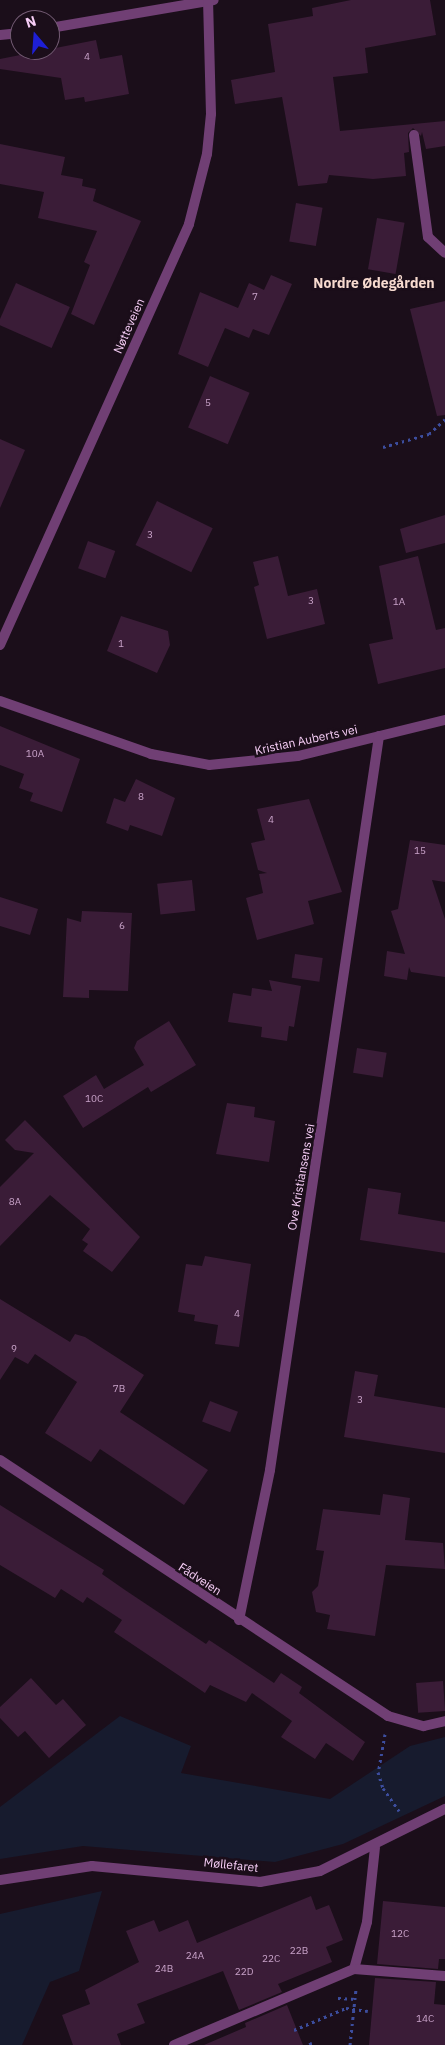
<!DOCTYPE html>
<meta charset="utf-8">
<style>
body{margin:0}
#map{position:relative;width:445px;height:2045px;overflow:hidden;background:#1b0e1a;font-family:"IBM Plex Sans",sans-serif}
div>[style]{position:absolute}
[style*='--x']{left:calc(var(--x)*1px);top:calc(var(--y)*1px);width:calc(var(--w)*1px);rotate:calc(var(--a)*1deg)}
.green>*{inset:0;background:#171b2e}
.building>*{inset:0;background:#3a1c37;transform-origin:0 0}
.path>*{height:3px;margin-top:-1.5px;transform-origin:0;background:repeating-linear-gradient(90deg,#3c4d9e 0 2.5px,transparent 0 6.5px)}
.service>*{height:10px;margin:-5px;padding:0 5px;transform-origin:5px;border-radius:5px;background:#703f74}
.minor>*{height:10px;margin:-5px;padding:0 5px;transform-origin:5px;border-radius:5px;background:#703f74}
.path-bridge>*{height:3px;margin-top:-1.5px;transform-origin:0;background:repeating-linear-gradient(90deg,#3c4d9e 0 2.5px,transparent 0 6.5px)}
span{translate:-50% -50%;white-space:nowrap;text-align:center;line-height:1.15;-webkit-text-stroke:5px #1b0e1a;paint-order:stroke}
.number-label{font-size:10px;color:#c8a2c8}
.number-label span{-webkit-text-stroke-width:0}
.street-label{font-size:12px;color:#f8cff8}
.neighbourhood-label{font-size:14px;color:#f8dbd0;font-weight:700}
.north{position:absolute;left:10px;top:10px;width:50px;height:50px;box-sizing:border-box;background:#1b0e1a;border:1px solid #735b73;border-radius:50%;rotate:342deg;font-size:14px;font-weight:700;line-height:20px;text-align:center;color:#f8cff8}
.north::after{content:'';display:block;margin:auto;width:18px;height:22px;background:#1e1fd5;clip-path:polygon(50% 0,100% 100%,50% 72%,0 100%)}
</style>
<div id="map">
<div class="green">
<div style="clip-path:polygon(120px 1716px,191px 1746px,181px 1773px,330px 1799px,410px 1746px,445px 1737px,445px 1796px,343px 1844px,275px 1862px,83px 1846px,0 1859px,0 1807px)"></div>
<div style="clip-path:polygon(102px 1891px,79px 1971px,50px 1982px,22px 2045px,0 2045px,0 1914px)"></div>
</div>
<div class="building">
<div style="clip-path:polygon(351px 0,430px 0,436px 35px,365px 48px,368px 73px,333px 77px,340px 131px,445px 121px,445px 146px,426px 149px,422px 132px,421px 136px,413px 128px,408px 133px,409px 152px,404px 153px,406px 176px,373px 179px,329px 175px,327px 183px,298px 186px,282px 97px,235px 104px,231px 80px,275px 72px,268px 24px,313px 16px,312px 8px)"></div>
<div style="clip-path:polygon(96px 40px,100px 59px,122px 55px,129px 94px,85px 102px,84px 97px,65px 100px,61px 78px,0 69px,0 59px)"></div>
<div style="clip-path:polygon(0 144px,65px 157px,61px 175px,83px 179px,82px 186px,96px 189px,93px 201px,141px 221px,94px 325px,71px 314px,90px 265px,84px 262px,97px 231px,38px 218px,44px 192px,0 184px)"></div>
<div style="left:296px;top:203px;width:27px;height:39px;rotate:10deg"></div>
<div style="left:377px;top:218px;width:28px;height:52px;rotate:10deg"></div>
<div style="clip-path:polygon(271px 275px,292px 284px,269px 335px,253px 329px,249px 338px,225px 328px,208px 367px,178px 354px,200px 292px,238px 308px,249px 283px,264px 290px)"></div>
<div style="left:16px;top:283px;width:59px;height:45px;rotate:24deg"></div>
<div style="clip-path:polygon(445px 301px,445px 415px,437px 416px,410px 309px)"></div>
<div style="left:210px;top:376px;width:43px;height:56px;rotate:23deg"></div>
<div style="clip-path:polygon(0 439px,25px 450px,0 508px)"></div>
<div style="left:157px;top:501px;width:62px;height:49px;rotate:26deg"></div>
<div style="clip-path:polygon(445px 515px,445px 543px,406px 553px,400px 529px)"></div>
<div style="left:88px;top:541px;width:29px;height:29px;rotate:20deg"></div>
<div style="clip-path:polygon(278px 556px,288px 596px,317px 589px,325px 624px,267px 639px,254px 587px,259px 585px,253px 562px)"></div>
<div style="clip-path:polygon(418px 556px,436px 630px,445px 628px,445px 668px,378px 684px,369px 644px,393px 639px,379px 566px)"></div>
<div style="clip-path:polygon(121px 616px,168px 631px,170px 645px,157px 673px,107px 651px)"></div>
<div style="clip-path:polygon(0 726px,80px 759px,62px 812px,30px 801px,33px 793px,19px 788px,24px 774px,0 765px)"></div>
<div style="clip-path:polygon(136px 779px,175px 798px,162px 836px,130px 825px,128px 831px,106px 823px,114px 798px,125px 802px)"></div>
<div style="clip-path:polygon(309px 799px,342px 892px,308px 901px,314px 924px,257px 940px,246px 898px,263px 893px,259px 874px,267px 873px,258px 870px,251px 843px,265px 840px,257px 809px)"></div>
<div style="clip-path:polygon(410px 840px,445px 845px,445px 882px,432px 880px,445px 919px,445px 977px,411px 972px,409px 967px,407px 980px,384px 976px,387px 951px,405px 954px,391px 911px,398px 909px)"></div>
<div style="left:192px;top:880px;width:31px;height:35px;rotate:84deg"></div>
<div style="clip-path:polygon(0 897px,38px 909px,30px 935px,0 926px)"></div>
<div style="clip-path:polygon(82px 911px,132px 913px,128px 991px,89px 990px,89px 998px,63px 997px,67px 918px,81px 922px)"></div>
<div style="left:295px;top:954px;width:28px;height:24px;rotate:8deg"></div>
<div style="clip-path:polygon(269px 980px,301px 986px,294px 1027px,289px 1026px,287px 1041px,261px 1037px,262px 1027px,228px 1022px,233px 993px,251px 996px,252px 988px,272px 991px)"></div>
<div style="clip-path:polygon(169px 1021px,196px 1065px,151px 1092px,148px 1087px,83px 1128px,63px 1096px,96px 1075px,104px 1089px,144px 1065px,134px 1048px,137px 1041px)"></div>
<div style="left:357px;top:1048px;width:30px;height:25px;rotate:9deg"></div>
<div style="clip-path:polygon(227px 1103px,255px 1107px,254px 1117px,275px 1121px,269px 1162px,216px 1154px)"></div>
<div style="clip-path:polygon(25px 1120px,140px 1237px,112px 1272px,83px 1251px,88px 1244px,82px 1240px,90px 1229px,50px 1195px,0 1246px,0 1187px,34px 1153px,15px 1150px,5px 1140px)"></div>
<div style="clip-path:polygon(368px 1188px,401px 1193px,398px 1214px,445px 1222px,445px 1253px,360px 1240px)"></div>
<div style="clip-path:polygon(205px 1256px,251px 1264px,239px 1347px,215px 1344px,218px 1325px,194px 1321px,195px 1315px,178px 1312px,186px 1264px,202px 1266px)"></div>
<div style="clip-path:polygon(0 1299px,70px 1342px,75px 1334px,85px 1337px,144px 1375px,120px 1412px,208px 1470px,184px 1505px,100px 1449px,91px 1462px,45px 1433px,77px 1382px,35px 1354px,28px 1364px,15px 1357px,0 1380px)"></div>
<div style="clip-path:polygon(355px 1371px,378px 1375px,374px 1396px,445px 1408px,445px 1453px,344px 1437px)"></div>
<div style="left:210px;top:1401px;width:30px;height:22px;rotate:21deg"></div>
<div style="clip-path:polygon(383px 1494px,410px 1498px,405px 1540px,443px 1543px,445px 1569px,386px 1565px,375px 1636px,327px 1629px,330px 1615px,316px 1612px,312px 1592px,318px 1586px,324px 1551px,316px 1550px,323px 1509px,380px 1515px)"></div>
<div style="clip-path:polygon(0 1505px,104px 1570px,102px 1574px,125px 1590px,206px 1644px,209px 1640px,274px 1683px,281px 1673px,302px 1687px,299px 1693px,365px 1742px,353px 1761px,326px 1743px,315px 1759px,281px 1737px,292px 1721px,252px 1693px,246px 1702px,210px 1685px,205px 1693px,114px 1632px,122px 1620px,87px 1597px,83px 1603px,61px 1589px,55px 1598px,0 1565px)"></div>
<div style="clip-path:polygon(31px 1678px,56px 1705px,63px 1699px,86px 1725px,49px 1758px,25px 1731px,18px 1737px,0 1718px,0 1707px)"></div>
<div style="left:443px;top:1681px;width:30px;height:27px;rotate:86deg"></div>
<div style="clip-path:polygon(311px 1896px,316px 1910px,329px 1905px,343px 1940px,326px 1947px,332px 1962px,278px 1984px,282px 1992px,239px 2010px,223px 1971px,137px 2004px,145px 2023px,117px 2034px,121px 2045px,73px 2045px,62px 2015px,90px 2004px,85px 1990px,139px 1962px,126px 1931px,154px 1920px,159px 1932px,188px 1920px,197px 1943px)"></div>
<div style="clip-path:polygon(383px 1901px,445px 1907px,445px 1959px,439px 1959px,438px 1969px,377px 1964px)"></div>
<div style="clip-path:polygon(375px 1978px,436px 1982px,434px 2004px,445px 2005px,445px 2045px,369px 2045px)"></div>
<div style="clip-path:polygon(287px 2005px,303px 2045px,204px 2045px,246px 2027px,245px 2023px)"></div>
</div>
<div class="path">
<div style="--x:383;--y:447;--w:48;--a:-15.8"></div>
<div style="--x:429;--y:434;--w:22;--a:-43"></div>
<div style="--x:385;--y:1734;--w:39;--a:100"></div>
<div style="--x:378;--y:1772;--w:17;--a:73"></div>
<div style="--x:383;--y:1788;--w:28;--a:55"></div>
<div style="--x:338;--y:1998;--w:18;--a:3"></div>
<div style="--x:310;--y:2042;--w:3;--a:72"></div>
<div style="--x:350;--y:2045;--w:56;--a:-83.9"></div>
</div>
<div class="service">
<div style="--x:414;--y:135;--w:103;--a:82.2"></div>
<div style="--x:428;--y:237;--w:23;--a:43"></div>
<div style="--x:388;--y:1716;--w:37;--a:16"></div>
<div style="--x:424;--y:1726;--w:22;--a:-13"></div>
<div style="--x:354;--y:1969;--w:49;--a:-74.5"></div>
<div style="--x:367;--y:1922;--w:75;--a:-83.9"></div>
<div style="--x:174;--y:2045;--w:195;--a:-22.9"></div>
<div style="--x:354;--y:1969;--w:91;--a:4.4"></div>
</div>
<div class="minor">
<div style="--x:50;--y:28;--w:166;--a:-9.7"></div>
<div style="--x:0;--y:35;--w:20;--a:-6"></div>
<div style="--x:0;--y:645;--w:461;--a:-65.8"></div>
<div style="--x:189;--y:224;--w:72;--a:-75.6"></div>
<div style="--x:207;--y:154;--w:40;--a:-84.3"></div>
<div style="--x:211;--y:114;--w:113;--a:-91.5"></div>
<div style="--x:0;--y:701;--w:160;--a:19.3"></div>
<div style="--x:151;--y:754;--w:59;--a:10.7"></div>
<div style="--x:209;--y:765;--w:89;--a:-5.8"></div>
<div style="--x:298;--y:756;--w:151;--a:-13.8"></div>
<div style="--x:0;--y:1460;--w:465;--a:33.4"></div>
<div style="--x:239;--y:1620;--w:153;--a:-78.3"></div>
<div style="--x:270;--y:1470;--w:742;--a:-81.55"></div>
<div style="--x:0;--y:1880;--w:93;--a:-8.7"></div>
<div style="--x:92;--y:1866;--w:169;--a:5.4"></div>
<div style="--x:260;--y:1882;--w:61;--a:-10.4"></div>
<div style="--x:320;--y:1871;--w:140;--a:-26.4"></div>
</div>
<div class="path-bridge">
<div style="--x:294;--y:2030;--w:56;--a:-22.9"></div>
<div style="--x:346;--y:2008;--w:22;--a:8"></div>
</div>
<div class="number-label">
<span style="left:87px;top:57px">4</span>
<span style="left:255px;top:297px">7</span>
<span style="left:208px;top:403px">5</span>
<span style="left:150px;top:535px">3</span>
<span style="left:311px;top:601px">3</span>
<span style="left:399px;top:602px">1A</span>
<span style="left:121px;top:644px">1</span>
<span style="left:35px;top:754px">10A</span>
<span style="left:141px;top:797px">8</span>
<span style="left:271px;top:820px">4</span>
<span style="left:420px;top:851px">15</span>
<span style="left:122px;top:926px">6</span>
<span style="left:94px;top:1099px">10C</span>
<span style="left:15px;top:1202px">8A</span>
<span style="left:237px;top:1314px">4</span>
<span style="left:14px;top:1349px">9</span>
<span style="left:119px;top:1389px">7B</span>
<span style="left:360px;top:1400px">3</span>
<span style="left:400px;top:1934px">12C</span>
<span style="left:299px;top:1951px">22B</span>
<span style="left:195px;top:1956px">24A</span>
<span style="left:271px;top:1959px">22C</span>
<span style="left:164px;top:1969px">24B</span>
<span style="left:244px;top:1972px">22D</span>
<span style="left:425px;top:2019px">14C</span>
</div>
<div class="street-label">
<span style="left:129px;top:326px;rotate:-66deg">Nøtteveien</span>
<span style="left:306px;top:740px;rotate:-12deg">Kristian Auberts vei</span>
<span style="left:301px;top:1177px;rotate:-80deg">Ove Kristiansens vei</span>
<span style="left:200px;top:1579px;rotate:33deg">Fådveien</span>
<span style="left:231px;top:1865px;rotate:6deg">Møllefaret</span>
</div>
<div class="neighbourhood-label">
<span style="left:374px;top:283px">Nordre Ødegården</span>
</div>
<div class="north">N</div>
</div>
